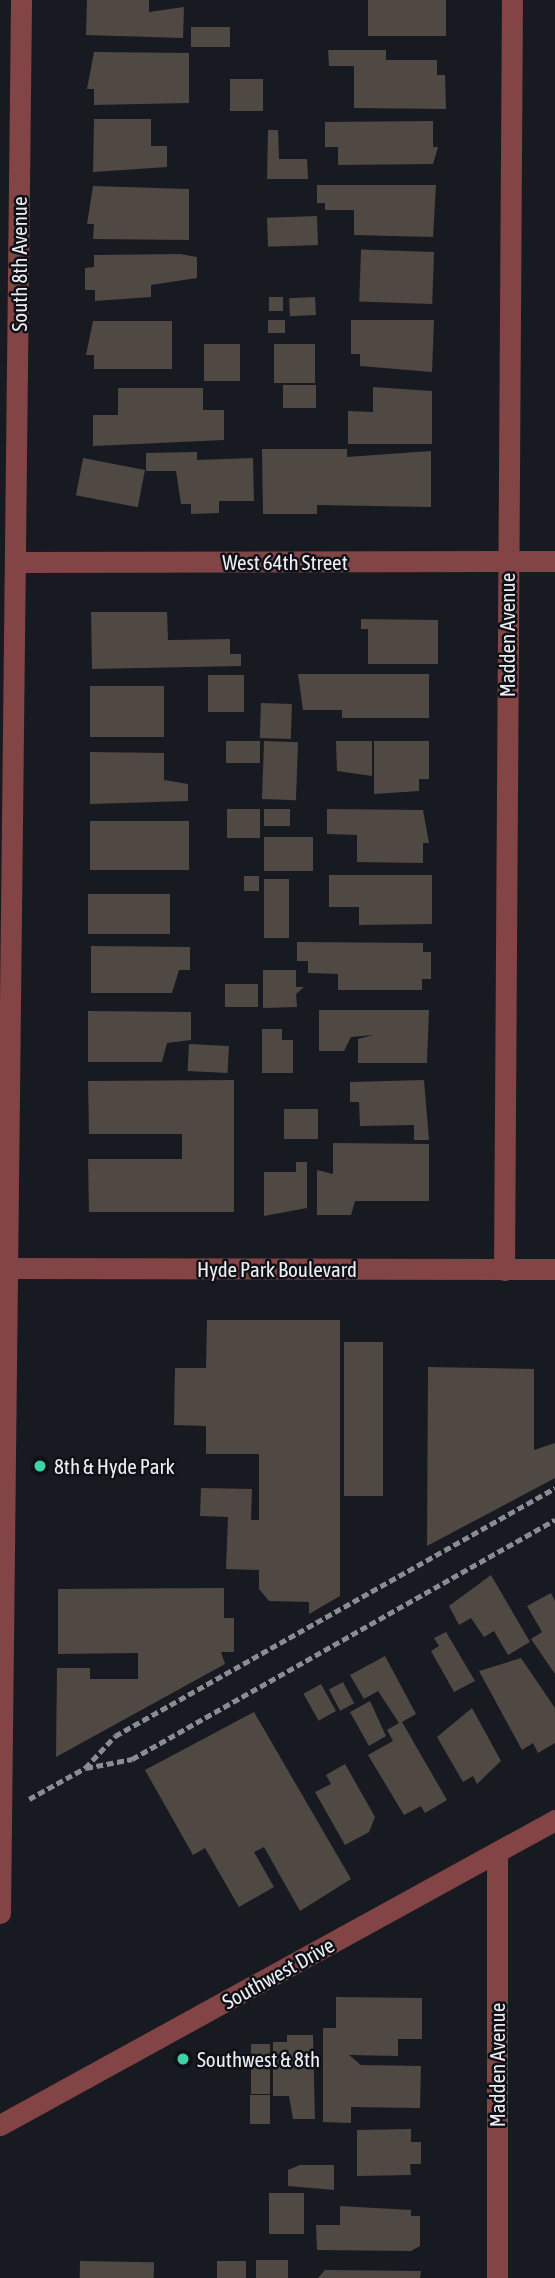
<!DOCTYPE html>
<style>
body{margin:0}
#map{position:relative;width:555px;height:2278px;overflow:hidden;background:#181a21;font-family:"Asap Condensed",sans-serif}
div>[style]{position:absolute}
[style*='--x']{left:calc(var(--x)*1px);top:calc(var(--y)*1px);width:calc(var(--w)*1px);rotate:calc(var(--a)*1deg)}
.building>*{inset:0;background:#4f4843;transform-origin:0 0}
.path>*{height:4.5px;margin-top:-2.25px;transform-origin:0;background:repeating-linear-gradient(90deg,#8b8c92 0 7px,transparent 0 10.5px)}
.minor>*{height:21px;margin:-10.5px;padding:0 10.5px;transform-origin:10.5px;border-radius:10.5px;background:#824444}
.dots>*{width:19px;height:19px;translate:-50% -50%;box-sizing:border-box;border:4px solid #0f1117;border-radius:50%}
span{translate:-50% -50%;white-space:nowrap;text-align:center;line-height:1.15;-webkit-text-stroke:5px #0f1117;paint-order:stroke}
.street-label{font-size:21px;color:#eeeff4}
.poi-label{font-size:21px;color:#eeeff4}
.left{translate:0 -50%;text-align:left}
</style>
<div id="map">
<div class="building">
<div style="clip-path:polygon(87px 0,149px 0,149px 12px,184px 7px,183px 38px,86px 35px)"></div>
<div style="left:368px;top:0;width:78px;height:36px"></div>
<div style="left:191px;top:27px;width:39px;height:20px"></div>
<div style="clip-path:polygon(328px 50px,386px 50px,386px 60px,437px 60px,437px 75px,445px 75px,446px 109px,354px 108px,354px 66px,329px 66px)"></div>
<div style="clip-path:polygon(94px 52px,189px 53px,189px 103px,94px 105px,94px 89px,87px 89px)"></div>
<div style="left:230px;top:79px;width:33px;height:32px"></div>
<div style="clip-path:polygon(94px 119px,151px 119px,151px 146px,167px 146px,167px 167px,93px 172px)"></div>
<div style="clip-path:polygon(433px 121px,433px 147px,438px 147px,433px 164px,338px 165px,338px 147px,325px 147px,325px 122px)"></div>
<div style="clip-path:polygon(268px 130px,278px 130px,279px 159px,307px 159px,308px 179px,267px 179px)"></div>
<div style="clip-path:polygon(317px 185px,436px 185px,433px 237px,354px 235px,354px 210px,325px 210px,325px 203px,317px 203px)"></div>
<div style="clip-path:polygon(93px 186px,189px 189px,189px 240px,93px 239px,94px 224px,87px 224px)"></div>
<div style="left:317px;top:216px;width:29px;height:50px;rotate:88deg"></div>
<div style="left:434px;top:252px;width:52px;height:73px;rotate:92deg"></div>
<div style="clip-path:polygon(180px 254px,197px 257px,197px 278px,151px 285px,151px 297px,95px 301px,95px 290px,85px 290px,85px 268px,94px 267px,94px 255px)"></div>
<div style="left:269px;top:297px;width:14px;height:14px"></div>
<div style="left:315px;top:297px;width:18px;height:26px;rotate:87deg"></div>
<div style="left:268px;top:320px;width:17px;height:13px"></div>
<div style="clip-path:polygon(351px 320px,434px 320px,432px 372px,360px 366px,360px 354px,351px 354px)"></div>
<div style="clip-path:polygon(93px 321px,172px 321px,172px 369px,94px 369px,94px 355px,86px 355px)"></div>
<div style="left:204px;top:344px;width:36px;height:37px"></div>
<div style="left:274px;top:344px;width:41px;height:39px"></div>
<div style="left:283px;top:385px;width:33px;height:23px"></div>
<div style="clip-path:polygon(373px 387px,432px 391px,432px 444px,348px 444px,348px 411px,373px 412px)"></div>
<div style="clip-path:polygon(118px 388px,203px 388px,203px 410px,224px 410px,224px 440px,93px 446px,93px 415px,118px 415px)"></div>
<div style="clip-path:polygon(262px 449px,347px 449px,347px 457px,431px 451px,431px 507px,317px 505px,317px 514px,263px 514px)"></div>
<div style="clip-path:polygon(197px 452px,197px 460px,253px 458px,254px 501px,219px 501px,219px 513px,191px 514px,191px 504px,181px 504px,176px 471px,146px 471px,146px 453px)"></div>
<div style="left:145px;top:470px;width:38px;height:63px;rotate:101deg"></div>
<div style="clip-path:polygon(91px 612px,167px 612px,168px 640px,230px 639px,230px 654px,241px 654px,241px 666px,92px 669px)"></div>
<div style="clip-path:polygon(361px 619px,438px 620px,438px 664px,368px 664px,368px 629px,361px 629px)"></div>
<div style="clip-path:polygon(298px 674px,429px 674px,429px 718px,342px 718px,342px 710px,303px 710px)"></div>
<div style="left:208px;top:675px;width:36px;height:37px"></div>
<div style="left:90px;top:686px;width:74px;height:51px"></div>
<div style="left:261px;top:703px;width:31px;height:35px;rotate:2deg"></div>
<div style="left:226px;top:741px;width:34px;height:22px"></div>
<div style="left:264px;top:741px;width:34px;height:58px;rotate:2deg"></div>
<div style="clip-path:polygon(336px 741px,372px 741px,372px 776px,337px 771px)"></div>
<div style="clip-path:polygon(374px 741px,429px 741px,429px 779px,419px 779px,419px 791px,374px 794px)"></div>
<div style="clip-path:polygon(90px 752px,164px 753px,164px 780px,188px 784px,188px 801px,90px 804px)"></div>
<div style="left:227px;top:809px;width:33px;height:29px"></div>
<div style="left:264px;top:809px;width:26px;height:17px"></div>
<div style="clip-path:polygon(327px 809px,423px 810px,429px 843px,423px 843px,423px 863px,357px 862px,357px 835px,327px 834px)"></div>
<div style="left:90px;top:821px;width:99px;height:49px"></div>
<div style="left:313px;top:837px;width:34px;height:49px;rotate:90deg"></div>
<div style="clip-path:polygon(329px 875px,432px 875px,432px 924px,359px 925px,359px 907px,329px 907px)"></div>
<div style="left:244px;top:876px;width:15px;height:15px"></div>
<div style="left:264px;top:879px;width:25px;height:59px"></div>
<div style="left:88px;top:894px;width:82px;height:40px"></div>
<div style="clip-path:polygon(297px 942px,423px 943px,423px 952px,431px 952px,431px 979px,422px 979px,422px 990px,338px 990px,338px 974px,308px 973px,308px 961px,297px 961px)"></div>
<div style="clip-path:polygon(91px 946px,190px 947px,190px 970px,179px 970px,172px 993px,91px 993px)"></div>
<div style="clip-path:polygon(263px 970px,296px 970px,296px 987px,304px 987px,296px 994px,297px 1007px,263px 1008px)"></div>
<div style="left:225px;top:984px;width:33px;height:23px"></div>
<div style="clip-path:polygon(319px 1010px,429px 1010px,427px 1063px,358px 1063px,358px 1039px,373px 1035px,351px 1037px,344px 1051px,319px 1051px)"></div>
<div style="clip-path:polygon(88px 1011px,191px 1012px,191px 1040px,167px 1043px,162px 1062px,88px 1062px)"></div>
<div style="clip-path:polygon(262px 1029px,282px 1029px,282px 1040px,293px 1040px,293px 1073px,262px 1073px)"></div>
<div style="left:189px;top:1044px;width:40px;height:27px;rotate:3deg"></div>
<div style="clip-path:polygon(234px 1080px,234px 1212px,89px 1212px,88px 1159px,182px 1159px,182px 1134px,89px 1134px,88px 1081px)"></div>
<div style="clip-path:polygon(424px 1080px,429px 1140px,414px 1140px,414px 1125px,360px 1126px,359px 1102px,350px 1102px,350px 1082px)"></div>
<div style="left:284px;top:1109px;width:34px;height:30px"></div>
<div style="clip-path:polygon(333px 1143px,429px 1144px,429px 1201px,355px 1201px,351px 1215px,317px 1215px,317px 1170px,333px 1174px)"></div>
<div style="clip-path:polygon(296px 1162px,307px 1162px,307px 1208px,264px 1216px,264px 1172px,296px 1172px)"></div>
<div style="clip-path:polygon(207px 1320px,340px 1320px,340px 1596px,309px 1614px,309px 1602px,269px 1601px,259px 1589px,259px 1570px,226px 1569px,228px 1517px,200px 1516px,201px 1488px,252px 1489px,251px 1520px,259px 1520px,259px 1454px,206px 1454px,206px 1426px,174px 1425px,175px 1368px,206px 1368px)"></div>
<div style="left:344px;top:1342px;width:39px;height:154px"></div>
<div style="clip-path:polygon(428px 1367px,534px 1369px,534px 1450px,555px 1443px,555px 1478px,427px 1546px)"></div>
<div style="clip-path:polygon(491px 1575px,530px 1642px,508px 1655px,494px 1631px,484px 1637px,471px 1618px,459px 1625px,449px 1606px)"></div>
<div style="clip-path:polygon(224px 1588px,224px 1618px,234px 1618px,234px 1652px,221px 1652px,225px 1664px,56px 1757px,57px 1668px,90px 1668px,90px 1679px,138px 1679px,138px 1653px,58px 1654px,58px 1589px)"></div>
<div style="clip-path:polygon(551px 1593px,555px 1601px,555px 1674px,531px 1639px,542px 1632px,527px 1606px)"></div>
<div style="clip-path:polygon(446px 1632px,475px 1681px,454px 1692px,431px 1651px,439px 1646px,434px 1638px)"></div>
<div style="clip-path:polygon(385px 1656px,416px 1714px,402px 1722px,447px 1800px,425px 1813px,421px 1806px,404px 1815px,368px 1755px,393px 1741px,387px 1730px,399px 1723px,378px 1691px,364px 1699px,350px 1675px)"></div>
<div style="clip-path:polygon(521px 1658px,555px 1708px,555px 1743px,538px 1753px,533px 1743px,522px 1750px,479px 1671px)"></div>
<div style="left:343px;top:1682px;width:24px;height:16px;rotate:62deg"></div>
<div style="left:321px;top:1684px;width:31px;height:20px;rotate:61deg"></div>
<div style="clip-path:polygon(370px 1701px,386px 1736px,369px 1746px,350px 1712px)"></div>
<div style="clip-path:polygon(472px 1708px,501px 1761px,477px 1784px,473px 1776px,463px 1782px,437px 1737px)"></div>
<div style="clip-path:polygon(254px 1712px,351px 1879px,300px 1911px,264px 1847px,254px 1852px,274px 1887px,239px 1907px,205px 1848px,193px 1855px,145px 1770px)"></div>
<div style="clip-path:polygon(345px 1764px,375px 1817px,369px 1832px,345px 1845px,315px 1792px,331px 1784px,326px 1775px)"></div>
<div style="clip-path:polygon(336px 1997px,422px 1998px,422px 2039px,398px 2039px,398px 2056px,349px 2055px,361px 2065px,421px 2066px,420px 2108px,351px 2107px,351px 2123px,323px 2122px,323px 2028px,336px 2028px)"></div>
<div style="clip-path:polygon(287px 2035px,313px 2035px,315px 2119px,293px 2119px,289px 2096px,273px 2096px,273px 2042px,287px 2042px)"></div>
<div style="left:251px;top:2044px;width:19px;height:50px"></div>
<div style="left:250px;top:2095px;width:20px;height:29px"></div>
<div style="clip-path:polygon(411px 2129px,411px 2142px,421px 2142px,421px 2164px,410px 2164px,411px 2175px,357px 2176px,357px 2130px)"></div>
<div style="clip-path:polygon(300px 2165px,334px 2165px,334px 2190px,288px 2186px,288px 2170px)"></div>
<div style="left:269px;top:2193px;width:35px;height:41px"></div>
<div style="clip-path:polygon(340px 2206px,411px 2210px,411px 2216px,420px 2216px,420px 2246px,411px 2251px,317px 2250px,316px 2225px,340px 2225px)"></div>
<div style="left:256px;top:2260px;width:32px;height:18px"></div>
<div style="left:80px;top:2261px;width:74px;height:17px;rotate:1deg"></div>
<div style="left:217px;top:2261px;width:29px;height:17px"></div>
<div style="clip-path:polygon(325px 2270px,421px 2271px,420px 2278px,318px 2278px)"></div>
</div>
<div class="path">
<div style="--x:86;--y:1768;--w:47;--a:-11.1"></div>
<div style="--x:132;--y:1759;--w:486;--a:-29.5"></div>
<div style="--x:29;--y:1799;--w:64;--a:-29"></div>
<div style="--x:85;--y:1768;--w:44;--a:-46.8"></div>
<div style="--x:115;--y:1736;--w:505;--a:-29.41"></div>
</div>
<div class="minor">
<div style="--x:16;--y:562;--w:539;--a:-0.11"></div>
<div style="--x:0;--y:1268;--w:555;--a:0.1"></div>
<div style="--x:504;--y:1270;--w:1270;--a:-89.64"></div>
<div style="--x:0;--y:1913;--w:1913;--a:-89.37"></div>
<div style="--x:0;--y:2125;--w:633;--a:-28.79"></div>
<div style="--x:497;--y:2278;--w:426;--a:-90"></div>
</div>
<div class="dots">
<div style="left:40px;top:1466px;background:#3bd4a4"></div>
<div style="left:183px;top:2059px;background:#3bd4a4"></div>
</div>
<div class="street-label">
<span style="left:19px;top:264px;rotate:-90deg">South 8th Avenue</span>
<span style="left:285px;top:562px">West 64th Street</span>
<span style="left:507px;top:635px;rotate:-90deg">Madden Avenue</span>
<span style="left:277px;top:1269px">Hyde Park Boulevard</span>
<span style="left:278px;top:1973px;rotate:-29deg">Southwest Drive</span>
<span style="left:497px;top:2065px;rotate:-90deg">Madden Avenue</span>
</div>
<div class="poi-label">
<span class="left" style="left:54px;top:1466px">8th &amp; Hyde Park</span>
<span class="left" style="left:197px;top:2059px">Southwest &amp; 8th</span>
</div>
</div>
